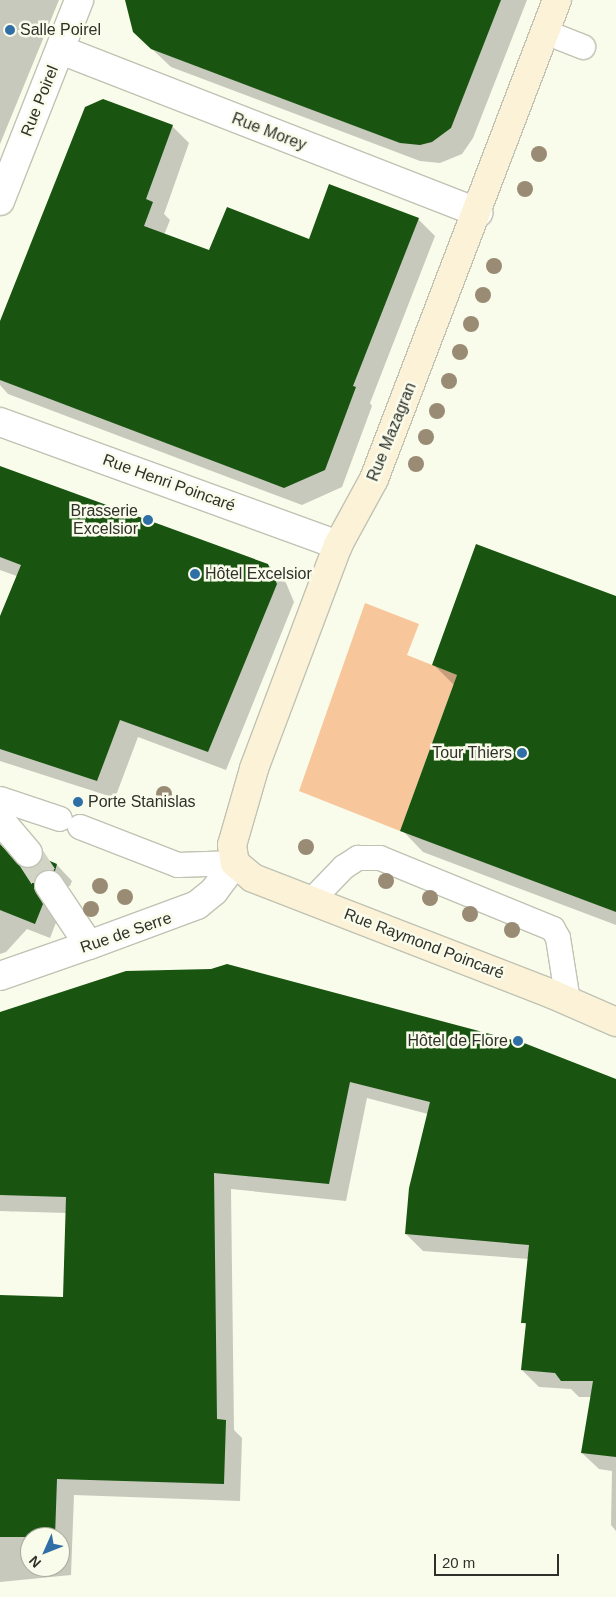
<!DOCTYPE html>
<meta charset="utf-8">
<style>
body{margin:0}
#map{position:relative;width:616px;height:1597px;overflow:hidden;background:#f9fceb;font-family:Arial,sans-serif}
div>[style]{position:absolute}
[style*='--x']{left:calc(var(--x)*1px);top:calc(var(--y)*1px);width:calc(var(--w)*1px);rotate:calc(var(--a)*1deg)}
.green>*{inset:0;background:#f8c69b}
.shadow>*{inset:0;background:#0003}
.building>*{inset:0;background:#195511}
.tertiary-tunnel>*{height:28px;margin-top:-14px;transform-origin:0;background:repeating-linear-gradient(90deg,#d1d3c4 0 28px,transparent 0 42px)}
.roads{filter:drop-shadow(1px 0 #c0c3b3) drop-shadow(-1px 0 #c0c3b3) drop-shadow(0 1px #c0c3b3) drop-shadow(0 -1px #c0c3b3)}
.service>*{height:24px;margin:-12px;padding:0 12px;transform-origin:12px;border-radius:12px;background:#fff}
.pedestrian>*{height:28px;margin:-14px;padding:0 14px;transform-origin:14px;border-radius:14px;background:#fff}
.minor>*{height:28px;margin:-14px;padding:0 14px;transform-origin:14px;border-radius:14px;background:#fff}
.tertiary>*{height:28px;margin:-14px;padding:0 14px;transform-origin:14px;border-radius:14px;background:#fff}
.secondary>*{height:28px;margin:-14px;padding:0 14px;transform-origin:14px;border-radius:14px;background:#fcf2d7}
.trees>*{width:16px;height:16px;margin:-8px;border-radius:50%;background:#998b74}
.dots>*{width:14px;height:14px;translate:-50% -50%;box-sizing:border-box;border:2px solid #f9fceb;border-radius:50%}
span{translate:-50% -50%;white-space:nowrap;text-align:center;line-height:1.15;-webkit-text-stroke:5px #f9fceb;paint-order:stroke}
.poi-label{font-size:16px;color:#2f302a}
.left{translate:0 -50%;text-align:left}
.right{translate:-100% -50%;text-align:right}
.street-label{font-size:16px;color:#2f302a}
.north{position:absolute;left:20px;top:1527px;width:50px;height:50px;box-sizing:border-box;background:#f9fceb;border:1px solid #a8aa9e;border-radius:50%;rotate:226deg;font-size:14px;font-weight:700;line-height:20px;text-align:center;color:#2f302a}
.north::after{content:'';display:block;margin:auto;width:18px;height:22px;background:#306fa6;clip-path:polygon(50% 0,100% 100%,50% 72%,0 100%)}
.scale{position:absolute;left:434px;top:1554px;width:125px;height:22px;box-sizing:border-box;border:2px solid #2f302a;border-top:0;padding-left:6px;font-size:15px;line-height:18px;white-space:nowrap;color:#2f302a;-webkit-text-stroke:4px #f9fceb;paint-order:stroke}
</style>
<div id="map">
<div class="green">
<div style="clip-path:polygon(365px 603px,419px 624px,407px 655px,457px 675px,400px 831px,299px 791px)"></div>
</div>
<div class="shadow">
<div style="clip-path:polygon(0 0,59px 0,0 144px)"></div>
<div style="clip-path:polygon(130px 0,527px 0,473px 138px,462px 154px,440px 163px,420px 161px,171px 67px,134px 32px)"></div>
<div style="clip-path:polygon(172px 126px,189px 143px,164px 214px,170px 220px,164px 235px,210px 252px,310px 240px,418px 219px,435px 236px,370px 403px,372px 406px,342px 487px,302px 505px,8px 394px,0 385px,0 325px)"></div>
<div style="clip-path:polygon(0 467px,268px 565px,286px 583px,294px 602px,226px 770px,138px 737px,115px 798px,0 761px,0 621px,189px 638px,0 570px)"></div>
<div style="clip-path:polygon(616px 598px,616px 925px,423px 852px,402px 830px,455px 686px,433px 664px)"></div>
<div style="clip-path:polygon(0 845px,23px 869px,32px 870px,43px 860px,57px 865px,72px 881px,70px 886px,56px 887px,57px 920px,50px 938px,27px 929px,6px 952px,0 954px)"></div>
<div style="clip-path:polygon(evenodd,0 1012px,616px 1080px,616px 1531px,611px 1525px,612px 1471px,599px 1469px,582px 1453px,592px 1397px,579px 1397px,571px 1389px,539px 1387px,522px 1370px,527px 1326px,523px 1322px,529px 1259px,423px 1251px,406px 1234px,428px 1114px,367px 1098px,346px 1201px,231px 1189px,234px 1430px,242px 1438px,240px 1501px,74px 1495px,71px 1575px,0 1582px,0 1296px,65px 1298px,67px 1213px,0 1211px,0 1012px,30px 1537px,60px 1537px,60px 1567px,30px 1567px,30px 1537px)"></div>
</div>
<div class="building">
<div style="clip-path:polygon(125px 0,501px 0,451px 128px,432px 142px,420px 145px,400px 143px,151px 49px,133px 32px)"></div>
<div style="clip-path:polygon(103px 99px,173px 125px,146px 199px,153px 202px,144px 226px,209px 250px,227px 207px,309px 239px,329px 184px,419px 218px,353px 386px,356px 387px,325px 470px,284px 488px,0 380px,0 321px,85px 107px)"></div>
<div style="clip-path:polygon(0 466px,268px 564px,277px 584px,208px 752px,120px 720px,97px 781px,0 749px,0 616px,21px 565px,0 557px)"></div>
<div style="clip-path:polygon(476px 544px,616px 596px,616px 912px,400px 831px,457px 675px,432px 665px)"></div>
<div style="clip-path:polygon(0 844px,23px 868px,38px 865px,43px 858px,57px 864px,55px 871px,41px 872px,35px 879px,34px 886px,43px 904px,35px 924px,0 910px)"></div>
<div style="clip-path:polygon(227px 964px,524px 1043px,616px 1079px,616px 1457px,581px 1453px,593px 1381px,561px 1381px,555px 1373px,521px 1370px,526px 1323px,521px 1323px,529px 1245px,405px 1234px,409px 1188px,430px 1102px,350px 1082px,329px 1184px,214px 1173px,217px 1419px,226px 1420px,224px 1484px,57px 1479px,55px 1537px,0 1537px,0 1295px,63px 1297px,66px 1197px,0 1195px,0 1012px,126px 971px,211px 969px)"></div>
</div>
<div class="tertiary-tunnel">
<div style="--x:28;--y:853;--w:38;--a:57"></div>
</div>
<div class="roads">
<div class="service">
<div style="--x:545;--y:32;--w:41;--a:21.5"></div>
<div style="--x:0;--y:799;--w:63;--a:18.4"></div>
<div style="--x:80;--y:827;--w:105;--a:21.2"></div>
<div style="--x:178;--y:865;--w:57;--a:-2"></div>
<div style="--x:312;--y:900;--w:46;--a:-45.9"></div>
<div style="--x:344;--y:867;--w:17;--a:-33"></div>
<div style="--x:358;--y:858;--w:22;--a:0"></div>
<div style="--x:380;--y:858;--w:187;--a:22.3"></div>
<div style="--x:553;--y:929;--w:10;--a:61"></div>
<div style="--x:558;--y:938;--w:64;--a:81"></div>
</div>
<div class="pedestrian">
<div style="--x:61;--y:50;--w:448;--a:21.3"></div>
</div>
<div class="minor">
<div style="--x:0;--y:201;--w:216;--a:-68.5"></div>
<div style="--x:0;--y:976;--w:94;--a:-19.2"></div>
</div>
<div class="tertiary">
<div style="--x:0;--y:422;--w:360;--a:20"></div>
<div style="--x:0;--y:820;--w:43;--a:49.7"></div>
<div style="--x:49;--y:885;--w:72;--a:56.3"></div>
<div style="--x:89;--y:945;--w:115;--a:-20.3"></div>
<div style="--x:197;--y:905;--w:22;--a:-39"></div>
<div style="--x:214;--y:891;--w:35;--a:-53"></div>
</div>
<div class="secondary">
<div style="--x:557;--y:0;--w:513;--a:110.91"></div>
<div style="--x:374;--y:479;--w:75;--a:118.6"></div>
<div style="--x:338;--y:545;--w:239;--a:110.6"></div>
<div style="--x:254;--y:769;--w:79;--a:106.1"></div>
<div style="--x:232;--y:845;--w:18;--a:81"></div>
<div style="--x:235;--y:863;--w:23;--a:40"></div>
<div style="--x:253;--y:878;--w:321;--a:21.2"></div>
<div style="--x:552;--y:994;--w:70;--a:23.6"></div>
</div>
</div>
<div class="trees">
<div style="left:539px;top:154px"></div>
<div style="left:525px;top:189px"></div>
<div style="left:494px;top:266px"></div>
<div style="left:483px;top:295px"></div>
<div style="left:471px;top:324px"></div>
<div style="left:460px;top:352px"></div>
<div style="left:449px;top:381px"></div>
<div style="left:437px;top:411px"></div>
<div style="left:426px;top:437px"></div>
<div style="left:416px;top:464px"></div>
<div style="left:164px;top:794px"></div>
<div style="left:306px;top:847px"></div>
<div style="left:386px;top:881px"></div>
<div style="left:100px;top:886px"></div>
<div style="left:125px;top:897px"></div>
<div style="left:430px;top:898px"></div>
<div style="left:91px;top:909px"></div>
<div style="left:470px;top:914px"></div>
<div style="left:512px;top:930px"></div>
</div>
<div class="dots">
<div style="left:10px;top:30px;background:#306fa6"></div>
<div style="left:148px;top:520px;background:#306fa6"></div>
<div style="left:195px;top:574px;background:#306fa6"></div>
<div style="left:522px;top:753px;background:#306fa6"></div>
<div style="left:78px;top:802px;background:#306fa6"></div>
<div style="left:518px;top:1041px;background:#306fa6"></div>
</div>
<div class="poi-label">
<span class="left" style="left:20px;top:30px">Salle Poirel</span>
<span class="right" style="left:138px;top:520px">Brasserie<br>Excelsior</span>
<span class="left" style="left:205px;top:574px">Hôtel Excelsior</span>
<span class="right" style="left:512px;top:753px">Tour Thiers</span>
<span class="left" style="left:88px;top:802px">Porte Stanislas</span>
<span class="right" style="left:508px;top:1041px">Hôtel de Flore</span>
</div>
<div class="street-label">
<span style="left:40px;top:101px;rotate:-68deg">Rue Poirel</span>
<span style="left:269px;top:132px;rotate:21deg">Rue Morey</span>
<span style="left:392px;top:432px;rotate:-68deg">Rue Mazagran</span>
<span style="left:169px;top:483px;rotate:20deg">Rue Henri Poincaré</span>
<span style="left:126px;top:933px;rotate:-19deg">Rue de Serre</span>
<span style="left:424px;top:944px;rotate:21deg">Rue Raymond Poincaré</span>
</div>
<div class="north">N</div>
<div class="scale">20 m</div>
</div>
